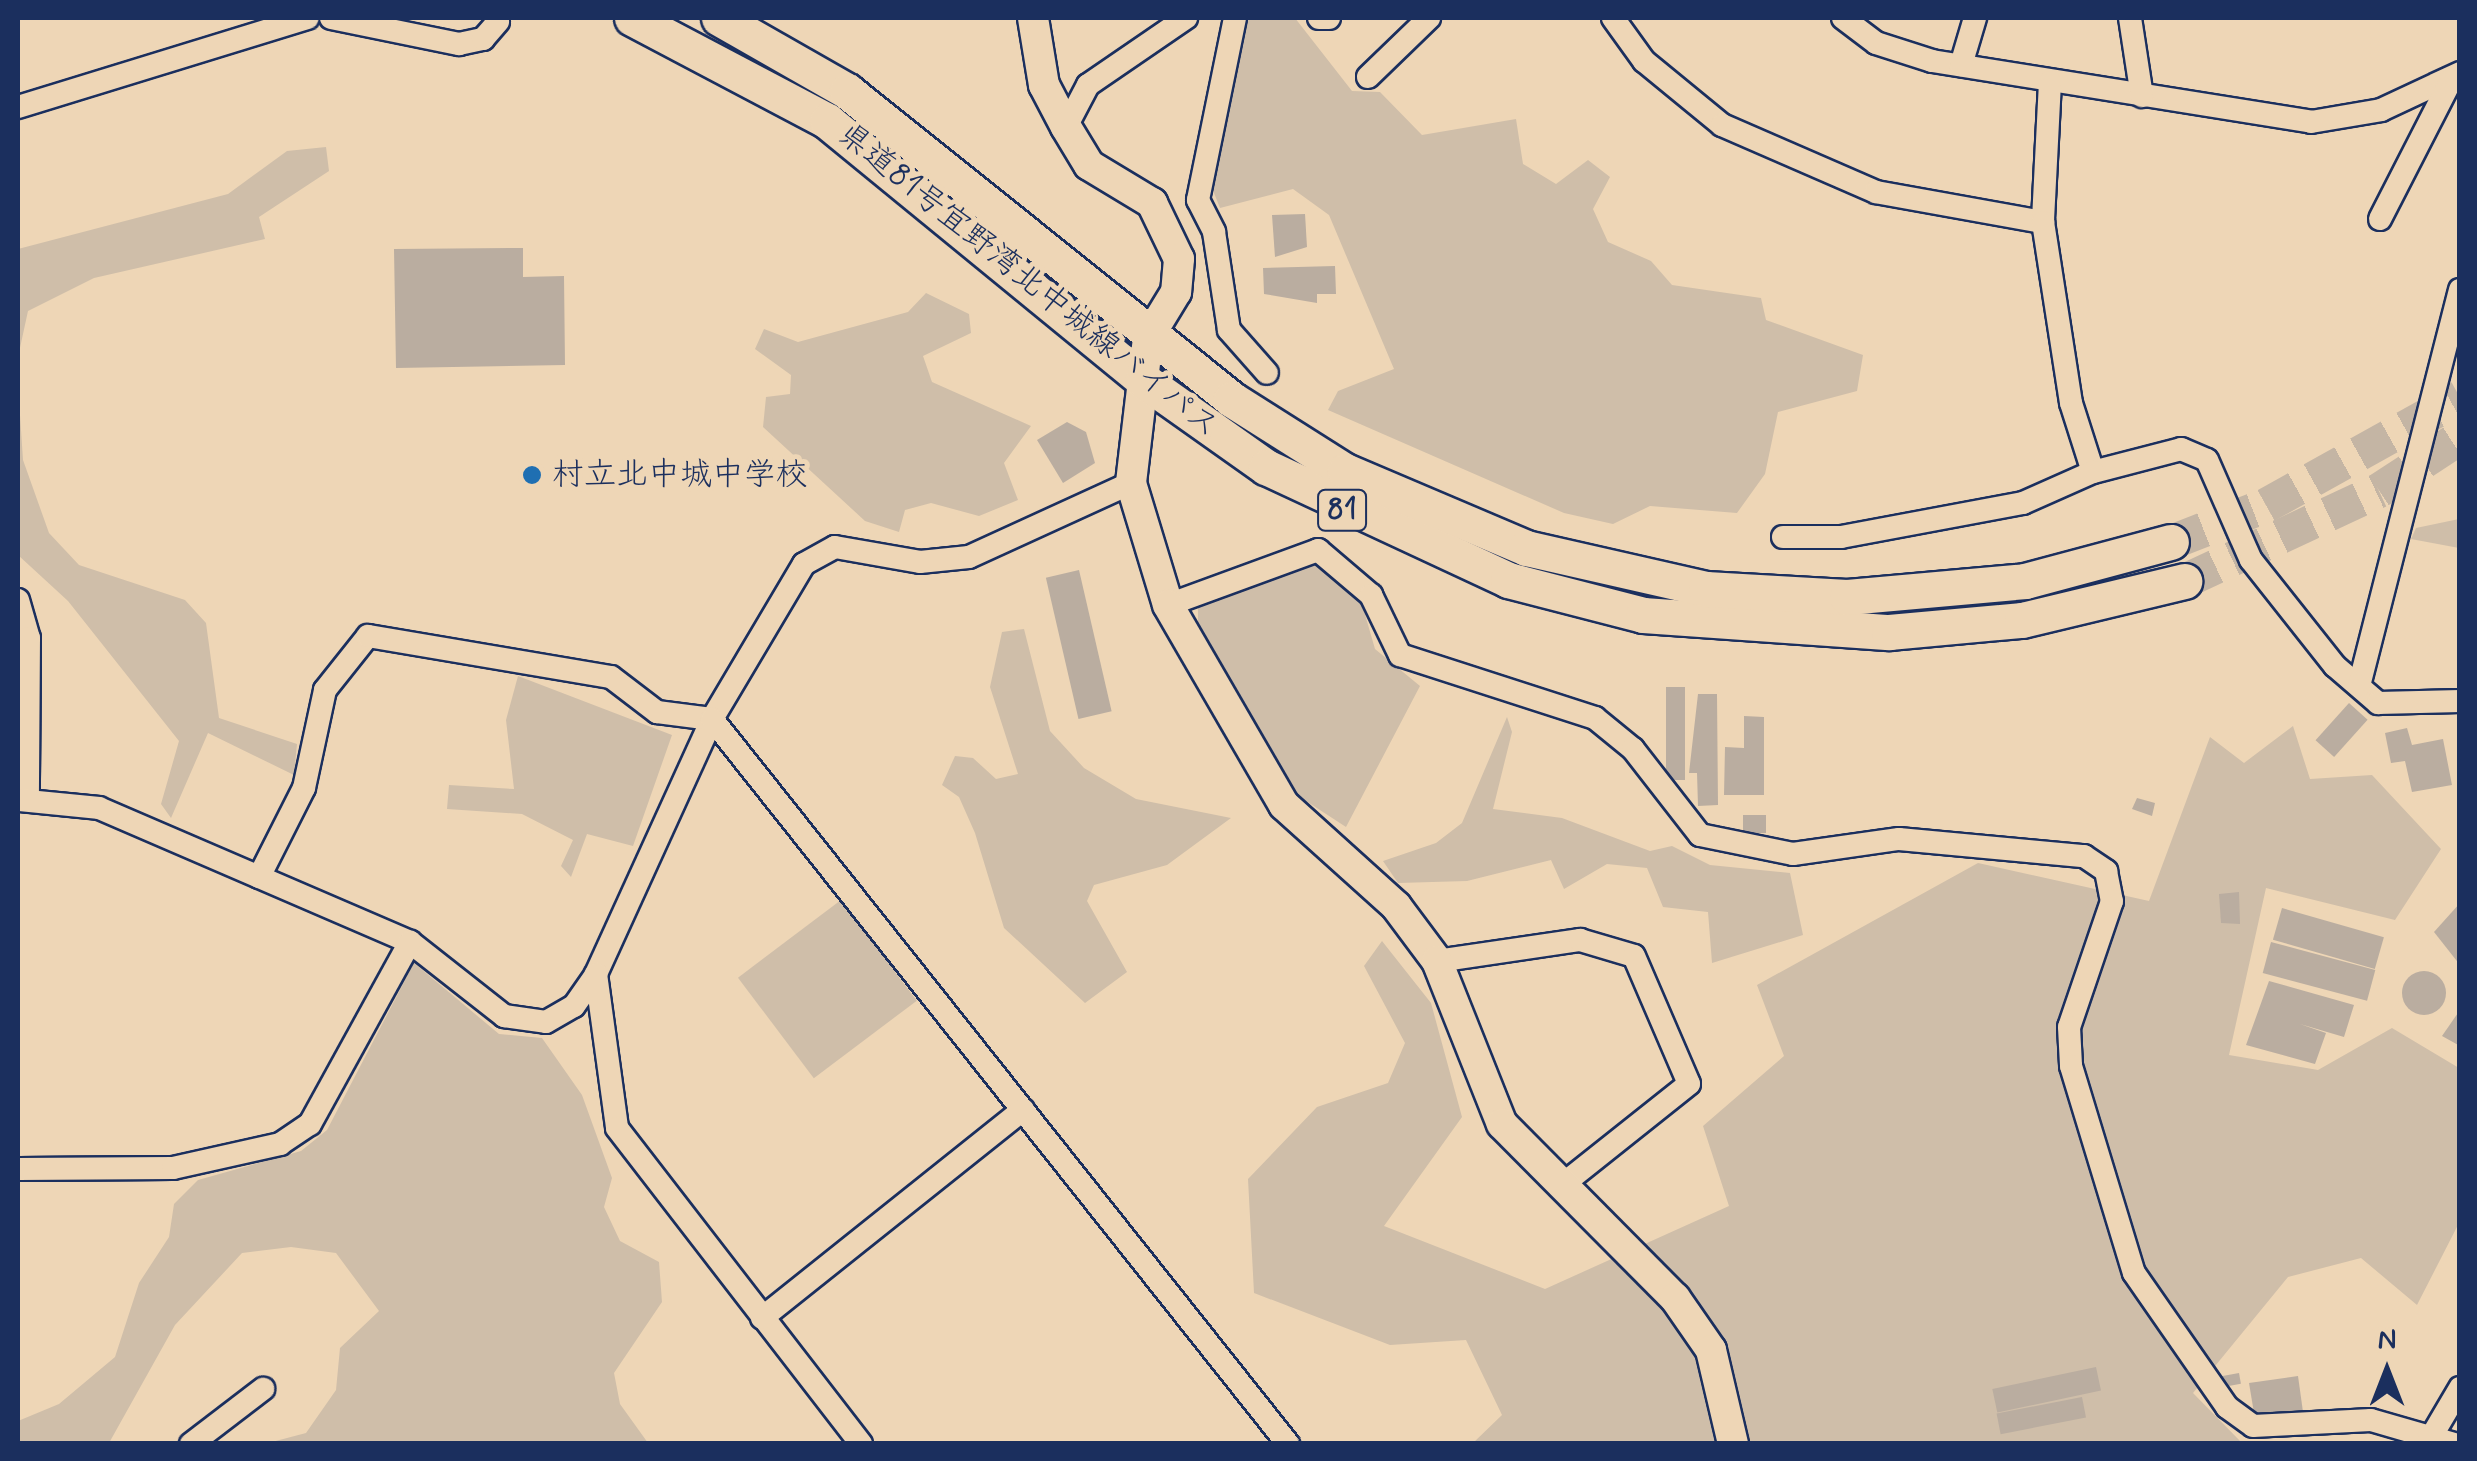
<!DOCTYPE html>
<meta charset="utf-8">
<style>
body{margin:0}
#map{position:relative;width:2477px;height:1461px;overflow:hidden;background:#eed6b6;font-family:Mynerve,"Klee One",sans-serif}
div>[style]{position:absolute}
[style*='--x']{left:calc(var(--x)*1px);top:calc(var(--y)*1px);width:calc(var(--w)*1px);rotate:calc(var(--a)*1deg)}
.green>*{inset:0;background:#cfbea9;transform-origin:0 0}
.building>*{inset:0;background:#baada0;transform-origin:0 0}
.round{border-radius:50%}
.primary-tunnel>*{height:35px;margin-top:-17.5px;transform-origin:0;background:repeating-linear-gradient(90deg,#c4b5a4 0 35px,transparent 0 53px)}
.roads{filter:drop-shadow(2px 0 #1b2f5e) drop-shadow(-2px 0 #1b2f5e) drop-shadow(0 2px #1b2f5e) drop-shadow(0 -2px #1b2f5e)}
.street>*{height:22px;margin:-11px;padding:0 11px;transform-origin:11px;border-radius:11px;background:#eed6b6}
.secondary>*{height:30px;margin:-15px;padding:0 15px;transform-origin:15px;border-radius:15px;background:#eed6b6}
.primary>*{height:35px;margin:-17.5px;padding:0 17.5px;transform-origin:17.5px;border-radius:17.5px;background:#eed6b6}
.dots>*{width:28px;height:28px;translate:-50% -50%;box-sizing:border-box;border:5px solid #eed6b6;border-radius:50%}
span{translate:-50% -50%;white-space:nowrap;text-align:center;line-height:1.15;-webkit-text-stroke:10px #eed6b6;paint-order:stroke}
.shield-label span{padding:2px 8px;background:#eed6b6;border:2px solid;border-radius:8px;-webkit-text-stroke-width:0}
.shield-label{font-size:30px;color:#1b2f5e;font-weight:700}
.street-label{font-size:32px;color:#1b2f5e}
.poi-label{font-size:32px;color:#1b2f5e}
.left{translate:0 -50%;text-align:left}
.frame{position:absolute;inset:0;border:20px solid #1b2f5e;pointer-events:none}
.north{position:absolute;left:2337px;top:1321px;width:100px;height:100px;-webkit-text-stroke:8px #eed6b6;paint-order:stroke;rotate:0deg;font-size:28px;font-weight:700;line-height:40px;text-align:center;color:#1b2f5e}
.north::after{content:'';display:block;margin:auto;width:35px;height:45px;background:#1b2f5e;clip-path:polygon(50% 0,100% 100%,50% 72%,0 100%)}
</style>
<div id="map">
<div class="green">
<div style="clip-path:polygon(1246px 18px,1295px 18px,1352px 91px,1380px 92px,1422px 135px,1516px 119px,1523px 164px,1556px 184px,1588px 160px,1610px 177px,1593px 209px,1608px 242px,1651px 261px,1672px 285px,1761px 298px,1766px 320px,1863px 355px,1857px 391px,1778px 412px,1765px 474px,1737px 513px,1650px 506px,1613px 524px,1564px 513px,1328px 410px,1338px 391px,1394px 369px,1329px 215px,1293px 189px,1220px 208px,1212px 188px)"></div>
<div style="clip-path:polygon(326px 147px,329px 171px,259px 217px,265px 239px,94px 278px,28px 311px,18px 357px,18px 249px,228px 194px,287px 151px)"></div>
<div style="clip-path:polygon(926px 293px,969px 314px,971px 333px,923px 356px,932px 382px,1031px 426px,1004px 463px,1018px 500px,979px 516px,931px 503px,905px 510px,899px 532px,865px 521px,763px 427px,766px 397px,790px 394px,791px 375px,755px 349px,764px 329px,798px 342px,908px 312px)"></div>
<div style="clip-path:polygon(18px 385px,23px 460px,49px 533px,79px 565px,185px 600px,206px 623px,219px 718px,297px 744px,294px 775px,208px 733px,171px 818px,161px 804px,179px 741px,68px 601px,18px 555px)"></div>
<div style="clip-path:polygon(2459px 519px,2459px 548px,2411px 539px,2416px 528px)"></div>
<div style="clip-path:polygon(1320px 560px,1362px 604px,1375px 649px,1420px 686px,1346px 827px,1300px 797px,1264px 753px,1198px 627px,1198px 607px,1288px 562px)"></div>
<div style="clip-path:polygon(1024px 629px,1050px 731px,1084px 768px,1136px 799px,1231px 818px,1167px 865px,1094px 885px,1087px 901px,1127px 972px,1085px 1003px,1004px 928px,975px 833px,959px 797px,942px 785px,955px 756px,973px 758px,996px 779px,1018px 774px,990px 687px,1002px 632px)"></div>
<div style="clip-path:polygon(518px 676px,672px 735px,633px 846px,587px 834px,571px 877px,561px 866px,573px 840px,522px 814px,447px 809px,449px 785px,514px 789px,506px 720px)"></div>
<div style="clip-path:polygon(1507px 717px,1512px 732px,1493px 809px,1562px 818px,1650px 851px,1672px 846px,1710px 865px,1790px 873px,1803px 935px,1712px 963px,1708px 912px,1663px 907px,1647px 868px,1607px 864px,1564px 889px,1551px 860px,1467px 881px,1398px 883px,1383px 861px,1436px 843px,1462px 823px)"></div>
<div style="clip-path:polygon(2293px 726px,2310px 779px,2372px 775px,2441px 849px,2395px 920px,2266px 888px,2229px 1055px,2318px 1070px,2392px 1028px,2459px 1068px,2460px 1221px,2417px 1305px,2361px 1258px,2288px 1277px,2193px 1393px,2242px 1443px,1473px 1443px,1502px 1415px,1466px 1340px,1390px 1345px,1254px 1293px,1248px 1179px,1317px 1107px,1388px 1083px,1405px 1043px,1364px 966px,1382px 941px,1431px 1003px,1462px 1117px,1384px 1226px,1545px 1289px,1729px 1206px,1703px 1126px,1784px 1056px,1757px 985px,1978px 863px,2149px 901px,2210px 737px,2244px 763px)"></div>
<div style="left:841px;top:900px;width:126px;height:129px;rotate:53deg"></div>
<div style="clip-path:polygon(414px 963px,499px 1034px,542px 1038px,582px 1095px,612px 1178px,604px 1207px,620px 1241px,659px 1262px,662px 1302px,614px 1373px,620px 1404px,648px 1443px,268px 1443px,306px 1433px,336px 1390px,340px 1348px,379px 1311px,336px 1253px,291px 1247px,242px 1253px,175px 1325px,109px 1443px,18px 1443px,18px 1421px,59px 1404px,115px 1357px,139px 1283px,169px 1237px,174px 1204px,198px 1180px,301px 1151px,327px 1130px)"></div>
</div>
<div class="building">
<div style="clip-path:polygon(1305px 214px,1307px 247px,1275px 257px,1272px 215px)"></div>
<div style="clip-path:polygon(523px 248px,523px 277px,564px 276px,565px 365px,396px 368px,394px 249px)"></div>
<div style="clip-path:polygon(1335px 266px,1336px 294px,1317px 294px,1317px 303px,1264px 294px,1263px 268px)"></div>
<div style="clip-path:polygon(1067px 422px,1086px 432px,1095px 463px,1063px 483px,1037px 440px)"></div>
<div style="left:1079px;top:570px;width:145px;height:34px;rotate:77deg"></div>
<div style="left:1685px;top:687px;width:93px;height:19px;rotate:90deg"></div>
<div style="clip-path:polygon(1698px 694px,1717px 694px,1718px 805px,1698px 806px,1697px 773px,1689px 773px)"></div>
<div style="left:2349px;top:703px;width:25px;height:50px;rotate:42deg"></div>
<div style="clip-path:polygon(1744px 716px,1764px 717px,1764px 795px,1724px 795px,1725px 747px,1744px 748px)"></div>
<div style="clip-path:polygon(2407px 728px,2412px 745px,2443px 739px,2452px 785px,2412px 792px,2405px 761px,2391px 763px,2385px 733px)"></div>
<div style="clip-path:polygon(2137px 798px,2155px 803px,2152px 816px,2132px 809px)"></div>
<div style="left:1743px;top:815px;width:23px;height:18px"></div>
<div style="clip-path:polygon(2239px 892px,2240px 924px,2221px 923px,2219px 894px)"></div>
<div style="clip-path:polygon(2460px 903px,2460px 965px,2434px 932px)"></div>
<div style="left:2282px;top:908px;width:106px;height:33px;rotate:16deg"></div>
<div style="left:2271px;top:942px;width:108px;height:32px;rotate:15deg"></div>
<div class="round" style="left:2402px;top:971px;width:44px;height:44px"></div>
<div style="clip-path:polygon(2269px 981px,2354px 1005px,2344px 1037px,2300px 1024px,2326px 1033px,2315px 1064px,2246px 1045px)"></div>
<div style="clip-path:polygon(2460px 1010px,2460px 1046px,2442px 1036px)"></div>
<div style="left:2096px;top:1367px;width:24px;height:106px;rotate:78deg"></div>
<div style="left:2239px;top:1373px;width:11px;height:18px;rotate:80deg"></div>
<div style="clip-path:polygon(2298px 1376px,2303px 1412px,2254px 1413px,2249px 1383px)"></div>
<div style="left:2082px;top:1397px;width:21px;height:87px;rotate:79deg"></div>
</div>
<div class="primary-tunnel">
<div style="--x:2171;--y:542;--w:102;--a:-21.3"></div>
<div style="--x:2266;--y:505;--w:222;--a:-29.1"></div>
<div style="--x:2184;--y:581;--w:215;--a:-25"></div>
<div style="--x:2379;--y:490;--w:97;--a:-33.2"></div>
</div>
<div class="roads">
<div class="street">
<div style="--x:331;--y:18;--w:131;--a:11.5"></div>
<div style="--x:459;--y:44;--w:25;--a:-12"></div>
<div style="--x:483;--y:39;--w:23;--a:-49"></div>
<div style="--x:1235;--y:18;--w:186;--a:101.5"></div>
<div style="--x:1198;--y:200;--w:36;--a:63"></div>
<div style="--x:1214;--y:232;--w:99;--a:81.3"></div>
<div style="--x:1229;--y:330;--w:57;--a:48.5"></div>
<div style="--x:1319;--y:18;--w:10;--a:0"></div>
<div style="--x:1613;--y:18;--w:53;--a:54.2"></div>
<div style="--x:1644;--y:61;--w:101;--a:39.4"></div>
<div style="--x:1722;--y:125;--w:168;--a:23.5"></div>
<div style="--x:1876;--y:192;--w:170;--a:10.2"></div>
<div style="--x:1843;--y:18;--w:41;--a:37.1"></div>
<div style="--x:1876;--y:43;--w:59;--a:17.8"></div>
<div style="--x:1932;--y:61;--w:384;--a:9.1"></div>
<div style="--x:2311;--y:122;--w:71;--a:-9.7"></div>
<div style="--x:2381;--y:110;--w:87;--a:-25.1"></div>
<div style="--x:2130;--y:18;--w:79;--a:81.3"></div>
<div style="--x:1961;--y:65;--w:49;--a:-73.4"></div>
<div style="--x:1368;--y:77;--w:85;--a:-44"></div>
<div style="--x:2050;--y:82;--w:140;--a:92.9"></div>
<div style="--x:2043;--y:222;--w:183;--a:81.2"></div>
<div style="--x:2071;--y:403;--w:72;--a:72.3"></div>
<div style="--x:2093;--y:472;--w:91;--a:-14.6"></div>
<div style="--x:2181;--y:449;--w:28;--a:23"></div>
<div style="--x:2207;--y:460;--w:109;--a:66.3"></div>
<div style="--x:2251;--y:560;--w:135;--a:51.6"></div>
<div style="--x:2335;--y:666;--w:57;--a:40.7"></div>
<div style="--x:2378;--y:703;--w:82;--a:-1.4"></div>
<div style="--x:18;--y:107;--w:303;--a:-17.1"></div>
<div style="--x:1066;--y:127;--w:47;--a:-62.4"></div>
<div style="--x:1088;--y:85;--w:119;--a:-34.4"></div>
<div style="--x:2380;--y:219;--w:156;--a:-62.9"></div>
<div style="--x:1783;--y:537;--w:58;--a:0"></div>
<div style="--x:1841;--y:537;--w:185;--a:-10.6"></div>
<div style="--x:2023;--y:503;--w:77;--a:-23.9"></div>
<div style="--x:18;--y:600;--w:40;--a:74"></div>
<div style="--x:29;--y:638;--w:162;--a:90.4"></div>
<div style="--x:1168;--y:605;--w:160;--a:-20.1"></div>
<div style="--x:1318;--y:550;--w:70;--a:40.3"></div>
<div style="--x:1371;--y:595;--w:67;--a:64.2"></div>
<div style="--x:1400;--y:655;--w:205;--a:17.9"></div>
<div style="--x:1595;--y:718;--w:49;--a:39.2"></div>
<div style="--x:1633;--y:749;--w:109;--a:52.1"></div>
<div style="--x:1700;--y:835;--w:95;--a:11.5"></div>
<div style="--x:1793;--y:854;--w:107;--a:-8.1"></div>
<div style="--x:1899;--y:839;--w:186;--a:5.3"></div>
<div style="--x:2084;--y:856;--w:27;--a:34"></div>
<div style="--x:2106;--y:871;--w:31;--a:79"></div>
<div style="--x:2112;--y:901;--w:133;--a:108.8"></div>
<div style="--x:2069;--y:1027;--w:39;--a:87"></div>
<div style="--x:2071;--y:1066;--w:216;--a:73.1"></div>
<div style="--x:2134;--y:1273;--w:163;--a:55.2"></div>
<div style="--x:2227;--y:1407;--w:32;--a:36"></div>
<div style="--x:2253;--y:1426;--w:118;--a:-2.9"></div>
<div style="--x:2371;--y:1420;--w:86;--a:16.1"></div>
<div style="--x:2359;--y:686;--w:409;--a:-75.7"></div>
<div style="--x:18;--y:800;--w:81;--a:5.6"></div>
<div style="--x:99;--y:808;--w:339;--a:23.3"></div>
<div style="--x:410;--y:942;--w:120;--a:38.2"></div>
<div style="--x:504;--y:1016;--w:42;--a:8.1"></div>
<div style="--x:546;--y:1022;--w:32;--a:-30"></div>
<div style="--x:574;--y:1006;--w:39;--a:-55"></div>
<div style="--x:596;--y:974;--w:280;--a:-65.5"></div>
<div style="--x:712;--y:719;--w:180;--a:-59.3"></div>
<div style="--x:804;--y:564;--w:35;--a:-29"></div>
<div style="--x:835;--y:547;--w:86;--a:10"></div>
<div style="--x:920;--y:562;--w:49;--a:-5.8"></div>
<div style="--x:969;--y:557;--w:178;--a:-24.6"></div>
<div style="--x:259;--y:877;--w:100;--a:-63.2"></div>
<div style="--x:304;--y:788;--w:100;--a:-77.9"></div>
<div style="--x:325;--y:690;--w:69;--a:-51.5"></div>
<div style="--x:368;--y:636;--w:246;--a:9.6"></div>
<div style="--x:611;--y:677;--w:58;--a:37.3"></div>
<div style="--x:657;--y:712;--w:55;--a:7.3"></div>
<div style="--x:712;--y:719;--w:926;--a:51.53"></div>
<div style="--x:1437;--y:961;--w:145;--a:-8.4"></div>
<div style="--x:1580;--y:940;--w:56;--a:16.5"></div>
<div style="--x:1634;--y:956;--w:139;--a:66.7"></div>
<div style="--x:1689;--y:1084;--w:162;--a:141.5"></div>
<div style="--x:596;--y:974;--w:155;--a:82.2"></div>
<div style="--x:617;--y:1128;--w:399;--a:52.3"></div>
<div style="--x:18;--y:1169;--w:155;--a:-0.4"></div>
<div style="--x:173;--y:1168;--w:110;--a:-12.6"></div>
<div style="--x:280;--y:1144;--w:36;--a:-34"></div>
<div style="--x:310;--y:1124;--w:208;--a:-61.2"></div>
<div style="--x:762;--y:1318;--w:334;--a:-38.6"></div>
<div style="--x:191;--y:1444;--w:91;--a:-37.4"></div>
<div style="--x:2427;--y:1444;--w:65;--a:-59.5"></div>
</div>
<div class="secondary">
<div style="--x:1033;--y:18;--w:68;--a:80.7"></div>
<div style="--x:1044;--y:85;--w:47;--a:62.4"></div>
<div style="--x:1066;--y:127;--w:44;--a:58.8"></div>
<div style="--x:1089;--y:165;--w:74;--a:31.1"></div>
<div style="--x:1152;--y:203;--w:62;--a:64.3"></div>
<div style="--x:1179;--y:259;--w:33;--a:95"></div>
<div style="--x:1176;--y:292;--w:54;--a:121.3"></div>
<div style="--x:1148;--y:338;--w:146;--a:96.7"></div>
<div style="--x:1131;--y:483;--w:127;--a:73.1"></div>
<div style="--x:1168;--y:605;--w:231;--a:59.9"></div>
<div style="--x:1284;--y:805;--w:151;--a:42"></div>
<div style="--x:1396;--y:906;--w:69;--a:53.3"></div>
<div style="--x:1437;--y:961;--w:175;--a:68.3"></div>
<div style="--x:1502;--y:1124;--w:245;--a:45.2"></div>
<div style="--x:1675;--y:1298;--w:63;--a:55.3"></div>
<div style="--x:1711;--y:1350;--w:97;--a:76.8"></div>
</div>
<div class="primary">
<div style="--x:632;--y:18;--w:221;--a:27.8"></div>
<div style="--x:827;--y:121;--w:409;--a:39.3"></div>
<div style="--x:1143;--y:380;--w:151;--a:35.3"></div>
<div style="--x:1266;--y:467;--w:267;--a:25"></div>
<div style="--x:1508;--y:580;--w:139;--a:14.5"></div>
<div style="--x:1643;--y:615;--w:247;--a:4"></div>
<div style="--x:1889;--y:632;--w:134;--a:-5.2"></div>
<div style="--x:2022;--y:620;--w:167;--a:-13.5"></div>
<div style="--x:719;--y:18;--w:147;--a:29.7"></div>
<div style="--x:847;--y:91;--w:492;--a:38.7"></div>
<div style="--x:1231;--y:399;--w:135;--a:32.3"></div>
<div style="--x:1345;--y:471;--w:197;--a:23"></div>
<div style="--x:1526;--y:548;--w:185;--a:12.8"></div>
<div style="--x:1706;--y:589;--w:141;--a:3.2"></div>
<div style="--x:1847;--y:597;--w:179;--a:-5.1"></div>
<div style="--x:2025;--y:581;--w:151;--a:-15"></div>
</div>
</div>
<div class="dots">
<div style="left:532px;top:475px;background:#1f6fb2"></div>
</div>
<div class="shield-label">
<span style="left:1342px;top:510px">81</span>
</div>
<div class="street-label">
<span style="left:1028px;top:281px;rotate:39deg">県道81号宜野湾北中城線バイパス</span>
</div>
<div class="poi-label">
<span class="left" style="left:552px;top:475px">村立北中城中学校</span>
</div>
<div class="frame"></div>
<div class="north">N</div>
</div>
